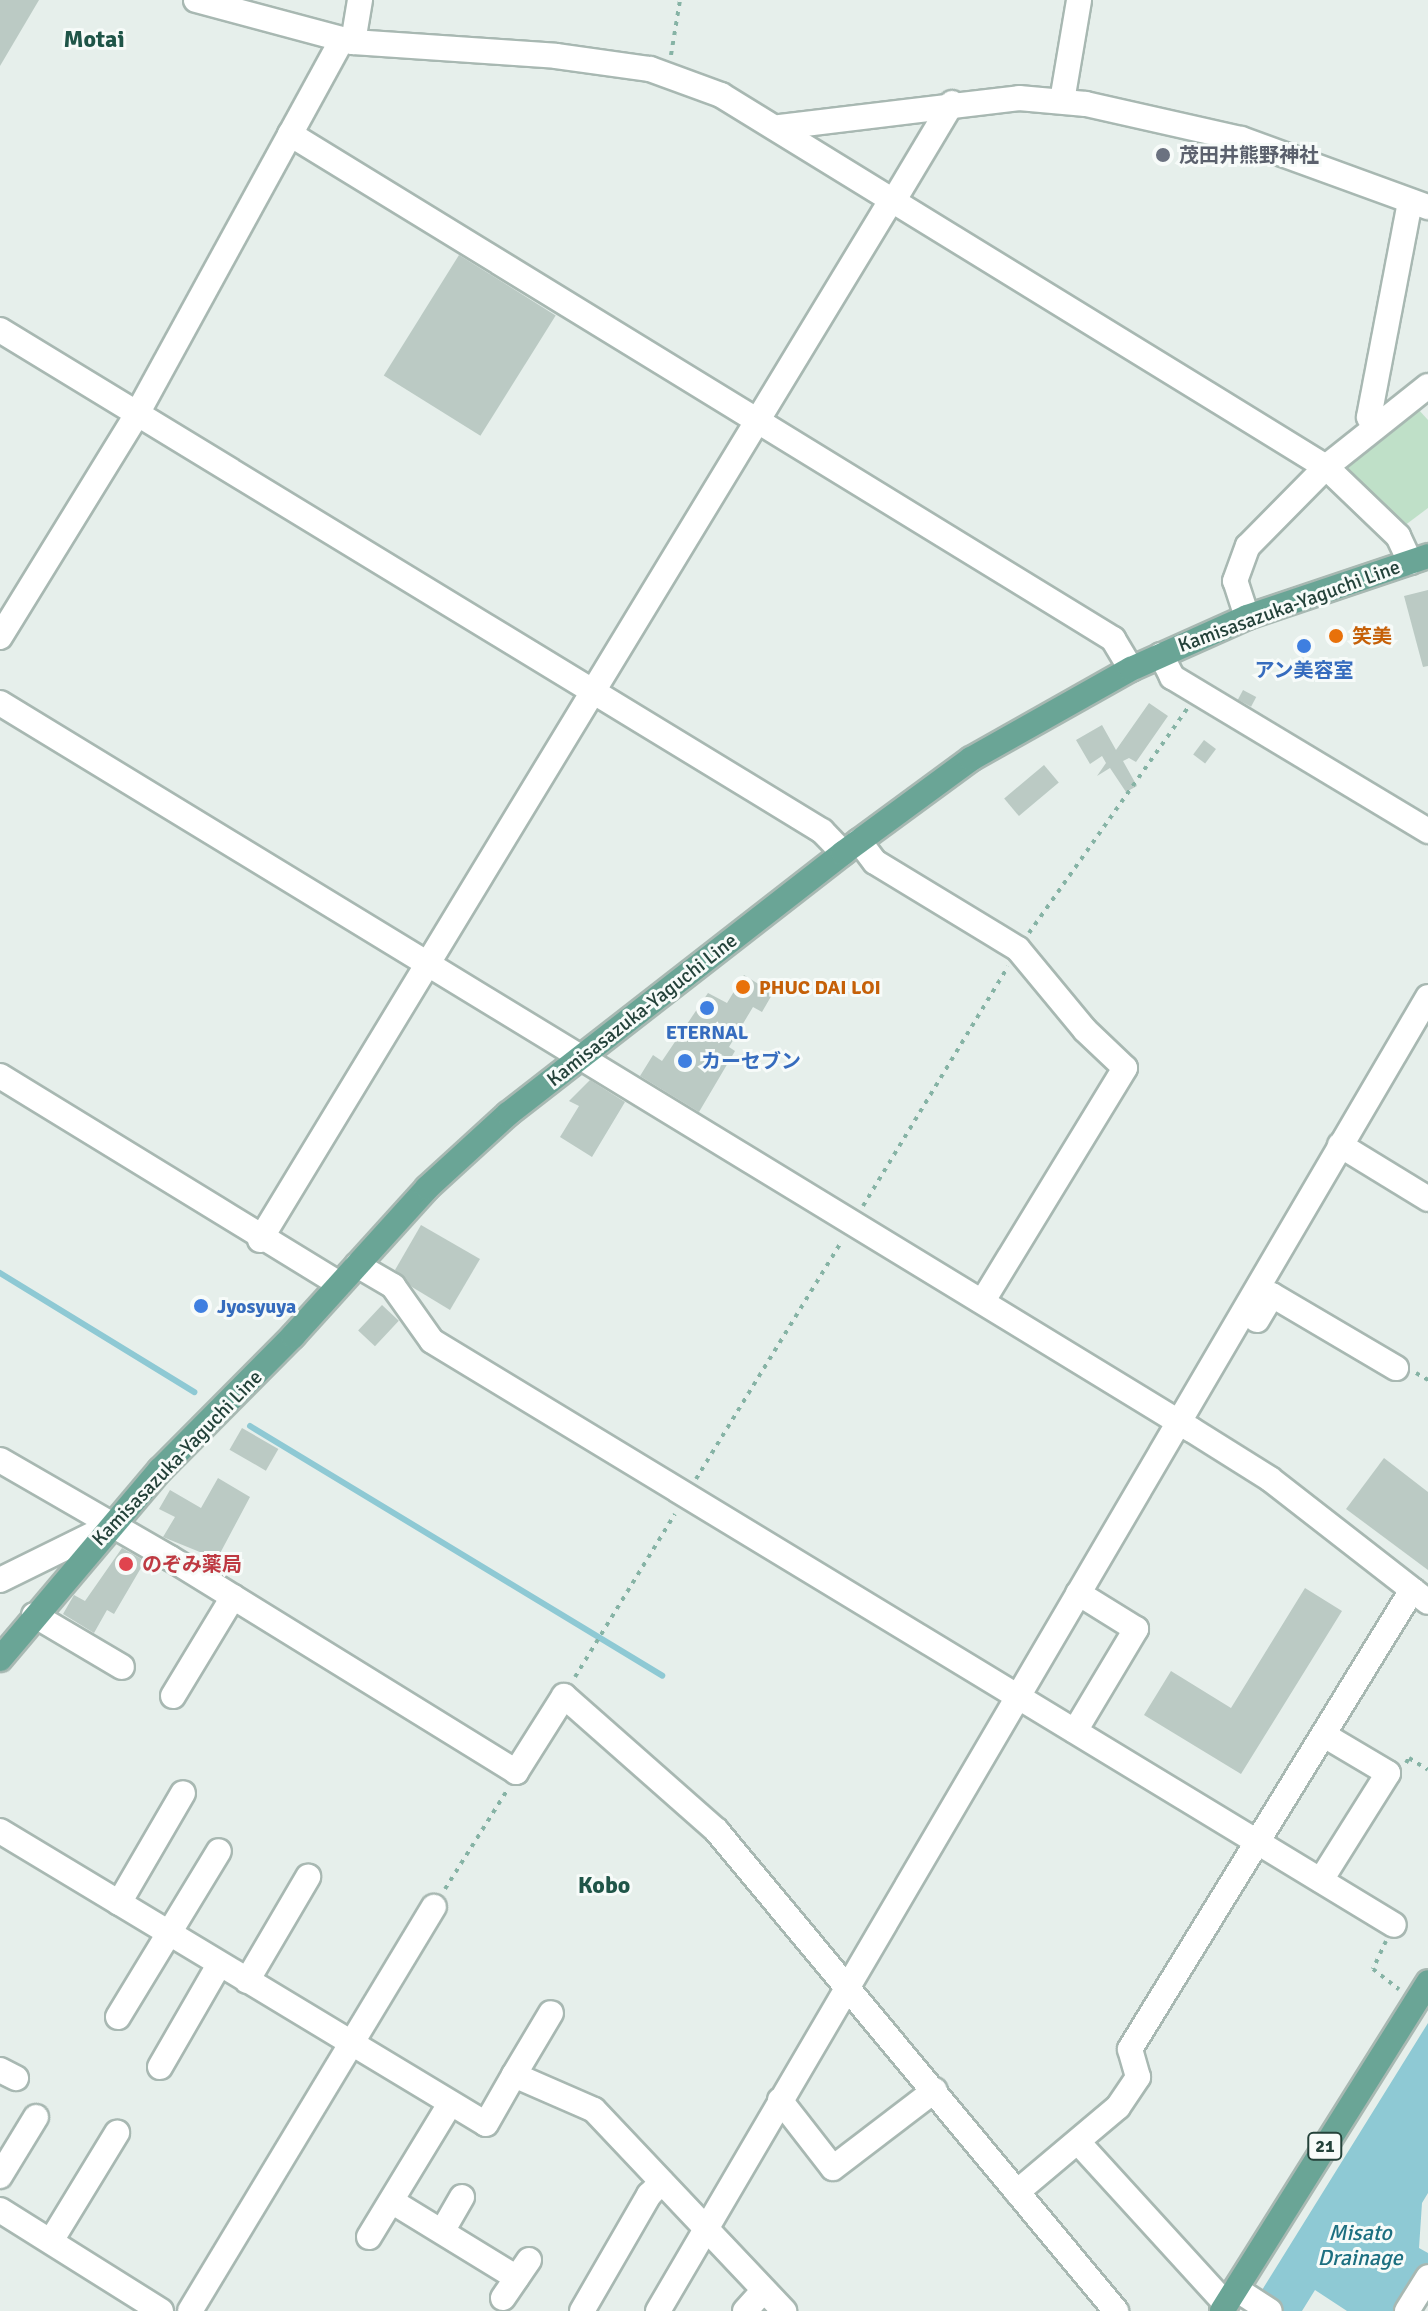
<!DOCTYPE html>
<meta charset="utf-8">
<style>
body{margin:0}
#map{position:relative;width:1428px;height:2311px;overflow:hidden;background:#e6efeb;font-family:Signika,"Noto Sans JP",sans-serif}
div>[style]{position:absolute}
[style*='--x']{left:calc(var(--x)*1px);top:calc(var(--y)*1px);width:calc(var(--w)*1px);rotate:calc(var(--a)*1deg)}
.green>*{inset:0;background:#bfe0c8}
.water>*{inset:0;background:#8ec9d4}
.stream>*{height:6px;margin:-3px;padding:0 3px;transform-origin:3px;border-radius:3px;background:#8ec9d4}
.building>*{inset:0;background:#bbcac4;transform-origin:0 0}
.path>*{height:4px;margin-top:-2px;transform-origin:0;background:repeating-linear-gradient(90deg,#86b3a5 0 4px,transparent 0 10px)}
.roads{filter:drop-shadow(2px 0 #a8b8b2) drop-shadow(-2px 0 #a8b8b2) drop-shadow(0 2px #a8b8b2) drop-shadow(0 -2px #a8b8b2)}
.minor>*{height:24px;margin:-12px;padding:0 12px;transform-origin:12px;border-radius:12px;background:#fff}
.major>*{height:24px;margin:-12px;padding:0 12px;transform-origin:12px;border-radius:12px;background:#6aa596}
.dots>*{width:22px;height:22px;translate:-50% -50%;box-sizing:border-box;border:4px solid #f7fbf9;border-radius:50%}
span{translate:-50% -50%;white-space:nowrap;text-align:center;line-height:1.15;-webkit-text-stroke:6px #f7fbf9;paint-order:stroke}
.shield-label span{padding:2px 6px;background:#f7fbf9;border:2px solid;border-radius:6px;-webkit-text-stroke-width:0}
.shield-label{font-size:18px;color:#24423a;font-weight:700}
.worship-label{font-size:20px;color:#5b616d;font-weight:700}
.left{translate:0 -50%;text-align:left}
.street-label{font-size:20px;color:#24423a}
.food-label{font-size:20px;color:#c56008;font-weight:700}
.shop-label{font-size:20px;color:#366cbe;font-weight:700}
.health-label{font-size:20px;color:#be3a42;font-weight:700}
.water-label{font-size:22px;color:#1c6f80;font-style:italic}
.quarter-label{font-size:24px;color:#1f5548;font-weight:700}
</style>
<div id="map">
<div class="green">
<div style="clip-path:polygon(1418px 409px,1428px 420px,1428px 508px,1404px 526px,1345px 465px)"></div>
</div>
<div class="water">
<div style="clip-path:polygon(1428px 2023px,1428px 2193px,1422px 2203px,1419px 2248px,1428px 2253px,1428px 2295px,1418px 2311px,1347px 2311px,1315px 2290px,1302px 2311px,1249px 2311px)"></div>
</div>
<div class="stream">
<div style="--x:0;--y:1273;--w:228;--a:31.5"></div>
<div style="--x:250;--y:1426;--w:482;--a:31.2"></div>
</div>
<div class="building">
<div style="clip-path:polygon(0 0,39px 0,0 66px)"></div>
<div style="left:459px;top:255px;width:114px;height:142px;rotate:32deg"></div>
<div style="clip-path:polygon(1428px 590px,1428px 666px,1423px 667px,1404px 596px)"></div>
<div style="left:1243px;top:690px;width:15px;height:11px;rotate:28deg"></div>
<div style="clip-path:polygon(1149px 703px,1168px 716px,1136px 762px,1129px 758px,1123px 761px,1137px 786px,1126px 792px,1110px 768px,1097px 776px,1106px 763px,1102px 756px,1090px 764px,1076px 740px,1102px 725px,1116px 750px)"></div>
<div style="left:1204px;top:740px;width:15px;height:18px;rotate:37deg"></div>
<div style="left:1044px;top:765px;width:23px;height:52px;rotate:50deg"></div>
<div style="clip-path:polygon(744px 975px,773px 993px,762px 1012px,753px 1007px,729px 1047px,735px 1051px,699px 1112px,640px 1076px,653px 1055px,662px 1061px,708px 993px,727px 1003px)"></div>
<div style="clip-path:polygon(590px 1080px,625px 1102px,592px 1157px,560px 1137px,579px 1106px,569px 1101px)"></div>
<div style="clip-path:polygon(421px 1225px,480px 1259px,450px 1310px,412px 1287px,395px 1270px)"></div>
<div style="left:382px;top:1305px;width:23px;height:35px;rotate:43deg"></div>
<div style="left:242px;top:1428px;width:42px;height:25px;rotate:30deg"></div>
<div style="clip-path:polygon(1384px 1458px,1428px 1492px,1428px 1570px,1346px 1509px)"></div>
<div style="clip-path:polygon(218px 1478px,250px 1497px,217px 1559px,163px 1537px,175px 1517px,159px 1509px,170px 1490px,201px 1508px)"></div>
<div style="clip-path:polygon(122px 1548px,145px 1561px,114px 1614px,107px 1610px,94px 1633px,63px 1614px,74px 1595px,85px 1601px)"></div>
<div style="clip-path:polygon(1305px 1588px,1342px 1611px,1241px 1774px,1144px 1715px,1171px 1671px,1231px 1708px)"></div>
</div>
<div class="path">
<div style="--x:671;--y:55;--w:56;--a:-80.7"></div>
<div style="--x:1029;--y:933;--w:276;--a:-54.8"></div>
<div style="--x:863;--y:1206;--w:280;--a:-58.8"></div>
<div style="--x:1416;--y:1373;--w:14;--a:30"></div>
<div style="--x:696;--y:1479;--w:279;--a:-58.5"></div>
<div style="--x:575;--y:1677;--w:191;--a:-58.5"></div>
<div style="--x:1406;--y:1763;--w:6;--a:-59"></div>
<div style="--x:1409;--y:1758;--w:22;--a:32"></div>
<div style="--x:445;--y:1889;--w:115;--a:-57.8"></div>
<div style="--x:1386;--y:1941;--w:31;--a:115"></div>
<div style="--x:1373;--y:1969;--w:33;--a:38"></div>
</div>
<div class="roads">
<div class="minor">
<div style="--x:196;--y:0;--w:163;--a:15"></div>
<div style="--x:353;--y:42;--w:203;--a:3.9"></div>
<div style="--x:556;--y:56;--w:95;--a:7.9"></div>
<div style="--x:650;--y:69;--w:76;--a:20.1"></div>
<div style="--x:721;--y:95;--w:710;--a:31.59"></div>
<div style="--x:1326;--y:467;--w:100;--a:43.8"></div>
<div style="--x:1398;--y:536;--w:29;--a:65"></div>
<div style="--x:353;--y:42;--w:43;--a:-80.5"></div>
<div style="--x:1062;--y:101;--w:102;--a:-80.4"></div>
<div style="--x:780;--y:127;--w:241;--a:-6.9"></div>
<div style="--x:1019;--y:98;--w:67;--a:5.1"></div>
<div style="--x:1086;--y:104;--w:159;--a:12.7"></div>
<div style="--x:1241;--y:139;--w:199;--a:20"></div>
<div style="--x:290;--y:134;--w:966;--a:31.53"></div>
<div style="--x:1113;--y:639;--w:35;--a:59"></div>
<div style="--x:894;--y:200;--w:113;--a:-59.1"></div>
<div style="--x:0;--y:330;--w:963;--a:31.36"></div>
<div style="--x:822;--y:831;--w:30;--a:46"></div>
<div style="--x:1374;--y:426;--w:10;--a:-119"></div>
<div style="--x:1369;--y:417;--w:219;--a:-79.2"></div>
<div style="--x:1247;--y:617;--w:38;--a:-108"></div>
<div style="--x:1235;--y:581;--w:37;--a:-70"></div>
<div style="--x:1248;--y:546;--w:111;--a:-45.4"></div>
<div style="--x:1326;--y:467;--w:130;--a:-38.5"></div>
<div style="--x:0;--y:637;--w:262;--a:-58.4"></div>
<div style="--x:137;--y:414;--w:427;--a:-61.3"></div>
<div style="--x:1161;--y:655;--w:25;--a:63"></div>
<div style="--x:1172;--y:677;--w:299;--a:31"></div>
<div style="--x:0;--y:703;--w:1396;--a:31.38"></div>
<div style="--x:1192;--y:1430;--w:92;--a:32.1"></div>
<div style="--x:1270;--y:1479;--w:200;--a:37.9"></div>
<div style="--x:859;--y:841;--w:26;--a:53"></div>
<div style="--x:875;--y:862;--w:167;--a:31.3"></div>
<div style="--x:1018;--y:949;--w:105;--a:50.4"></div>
<div style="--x:1085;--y:1030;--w:55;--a:43.5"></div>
<div style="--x:1125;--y:1068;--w:273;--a:121.4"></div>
<div style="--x:0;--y:1076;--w:398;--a:31.5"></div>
<div style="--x:1340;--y:1145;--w:103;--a:31.5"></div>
<div style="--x:260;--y:1240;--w:1218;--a:-58.74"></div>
<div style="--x:357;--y:1265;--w:42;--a:30.3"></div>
<div style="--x:393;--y:1286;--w:67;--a:54.7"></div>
<div style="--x:432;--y:1341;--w:1125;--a:31.26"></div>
<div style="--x:1257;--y:1320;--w:29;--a:-59"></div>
<div style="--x:1272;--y:1295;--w:144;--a:30.5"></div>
<div style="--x:0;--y:1460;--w:196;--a:30"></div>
<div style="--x:170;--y:1558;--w:407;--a:31.7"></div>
<div style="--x:516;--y:1772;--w:90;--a:-57.7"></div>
<div style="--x:564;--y:1696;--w:203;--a:41.4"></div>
<div style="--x:716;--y:1830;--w:626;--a:50.25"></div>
<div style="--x:0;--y:1580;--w:125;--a:-26.2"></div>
<div style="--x:34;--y:1615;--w:102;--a:30.6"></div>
<div style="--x:173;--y:1696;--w:116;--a:-58.8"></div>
<div style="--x:1075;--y:1731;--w:119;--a:-59.1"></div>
<div style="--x:1136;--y:1629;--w:68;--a:-148.2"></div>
<div style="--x:0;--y:1831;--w:567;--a:31.08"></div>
<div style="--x:486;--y:2124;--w:56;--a:-60.3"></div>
<div style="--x:514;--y:2075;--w:87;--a:23.6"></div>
<div style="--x:594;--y:2110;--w:277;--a:46.6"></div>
<div style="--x:1321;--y:1880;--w:126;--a:-57.9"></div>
<div style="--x:1388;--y:1773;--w:74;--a:-149.3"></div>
<div style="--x:119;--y:1903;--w:127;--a:-59.8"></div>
<div style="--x:247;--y:1981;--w:121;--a:-59.6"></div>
<div style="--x:118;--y:2017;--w:194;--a:-58.7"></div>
<div style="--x:160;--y:2067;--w:118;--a:-60"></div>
<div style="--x:0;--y:2070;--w:18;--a:27"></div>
<div style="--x:514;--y:2075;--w:72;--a:-59.2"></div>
<div style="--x:780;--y:2100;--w:86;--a:52.1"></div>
<div style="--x:833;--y:2168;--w:128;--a:-37.4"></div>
<div style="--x:1078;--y:2142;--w:219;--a:47.6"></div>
<div style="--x:0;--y:2176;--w:69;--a:-58.6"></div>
<div style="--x:1017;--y:2192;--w:132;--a:-40.1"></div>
<div style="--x:1118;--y:2107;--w:36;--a:-56"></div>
<div style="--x:1138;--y:2077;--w:29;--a:-106"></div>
<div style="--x:1130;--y:2049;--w:539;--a:-58.43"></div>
<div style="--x:393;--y:2202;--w:145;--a:31.5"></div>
<div style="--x:0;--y:2210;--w:190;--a:32.1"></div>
<div style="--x:443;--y:2230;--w:38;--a:-60"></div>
<div style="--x:369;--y:2237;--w:156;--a:-58.7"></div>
<div style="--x:51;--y:2241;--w:127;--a:-58.6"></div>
<div style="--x:1236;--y:2289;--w:40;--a:32.9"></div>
<div style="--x:503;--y:2298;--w:46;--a:-55.6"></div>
<div style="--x:190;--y:2311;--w:472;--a:-58.9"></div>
<div style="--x:582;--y:2311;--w:134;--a:-60"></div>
<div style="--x:649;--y:2195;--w:18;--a:-45"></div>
<div style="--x:658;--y:2311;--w:1523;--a:-59.63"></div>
<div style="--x:745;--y:2311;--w:28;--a:-48"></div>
<div style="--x:1407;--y:2311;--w:40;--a:-58"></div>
</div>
<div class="major">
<div style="--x:0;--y:1659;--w:248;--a:-49.8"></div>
<div style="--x:160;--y:1470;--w:189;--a:-45.2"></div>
<div style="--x:293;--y:1336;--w:200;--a:-47.8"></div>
<div style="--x:427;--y:1188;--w:110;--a:-42.4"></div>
<div style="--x:508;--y:1114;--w:425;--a:-37.9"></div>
<div style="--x:843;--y:853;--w:159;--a:-36.3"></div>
<div style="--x:971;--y:759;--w:184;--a:-29.4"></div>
<div style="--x:1131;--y:669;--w:127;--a:-24.1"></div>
<div style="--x:1247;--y:617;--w:191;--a:-18.6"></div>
<div style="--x:1222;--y:2311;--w:388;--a:-57.9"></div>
</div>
</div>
<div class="dots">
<div style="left:1163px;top:155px;background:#6b7280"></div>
<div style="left:1336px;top:636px;background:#e8710a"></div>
<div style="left:1304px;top:646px;background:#3f7fe0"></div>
<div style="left:743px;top:987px;background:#e8710a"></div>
<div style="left:707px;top:1008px;background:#3f7fe0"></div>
<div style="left:685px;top:1061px;background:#3f7fe0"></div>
<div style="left:201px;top:1306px;background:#3f7fe0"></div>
<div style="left:126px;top:1564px;background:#e0444e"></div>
</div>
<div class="shield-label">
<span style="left:1325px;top:2146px">21</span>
</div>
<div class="worship-label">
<span class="left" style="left:1179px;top:155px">茂田井熊野神社</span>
</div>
<div class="street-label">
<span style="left:1289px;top:606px;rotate:-20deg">Kamisasazuka-Yaguchi Line</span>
<span style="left:642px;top:1010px;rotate:-38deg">Kamisasazuka-Yaguchi Line</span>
<span style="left:177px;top:1458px;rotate:-46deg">Kamisasazuka-Yaguchi Line</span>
</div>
<div class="food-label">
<span class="left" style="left:1352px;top:636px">笑美</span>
<span class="left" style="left:759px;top:987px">PHUC DAI LOI</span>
</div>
<div class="shop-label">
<span style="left:1304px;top:670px">アン美容室</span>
<span style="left:707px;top:1032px">ETERNAL</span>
<span class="left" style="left:701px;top:1061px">カーセブン</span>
<span class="left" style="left:217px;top:1306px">Jyosyuya</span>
</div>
<div class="health-label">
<span class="left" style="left:142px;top:1564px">のぞみ薬局</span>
</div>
<div class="water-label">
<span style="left:1360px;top:2245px">Misato<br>Drainage</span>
</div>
<div class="quarter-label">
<span style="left:94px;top:40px">Motai</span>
<span style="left:604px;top:1886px">Kobo</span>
</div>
</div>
